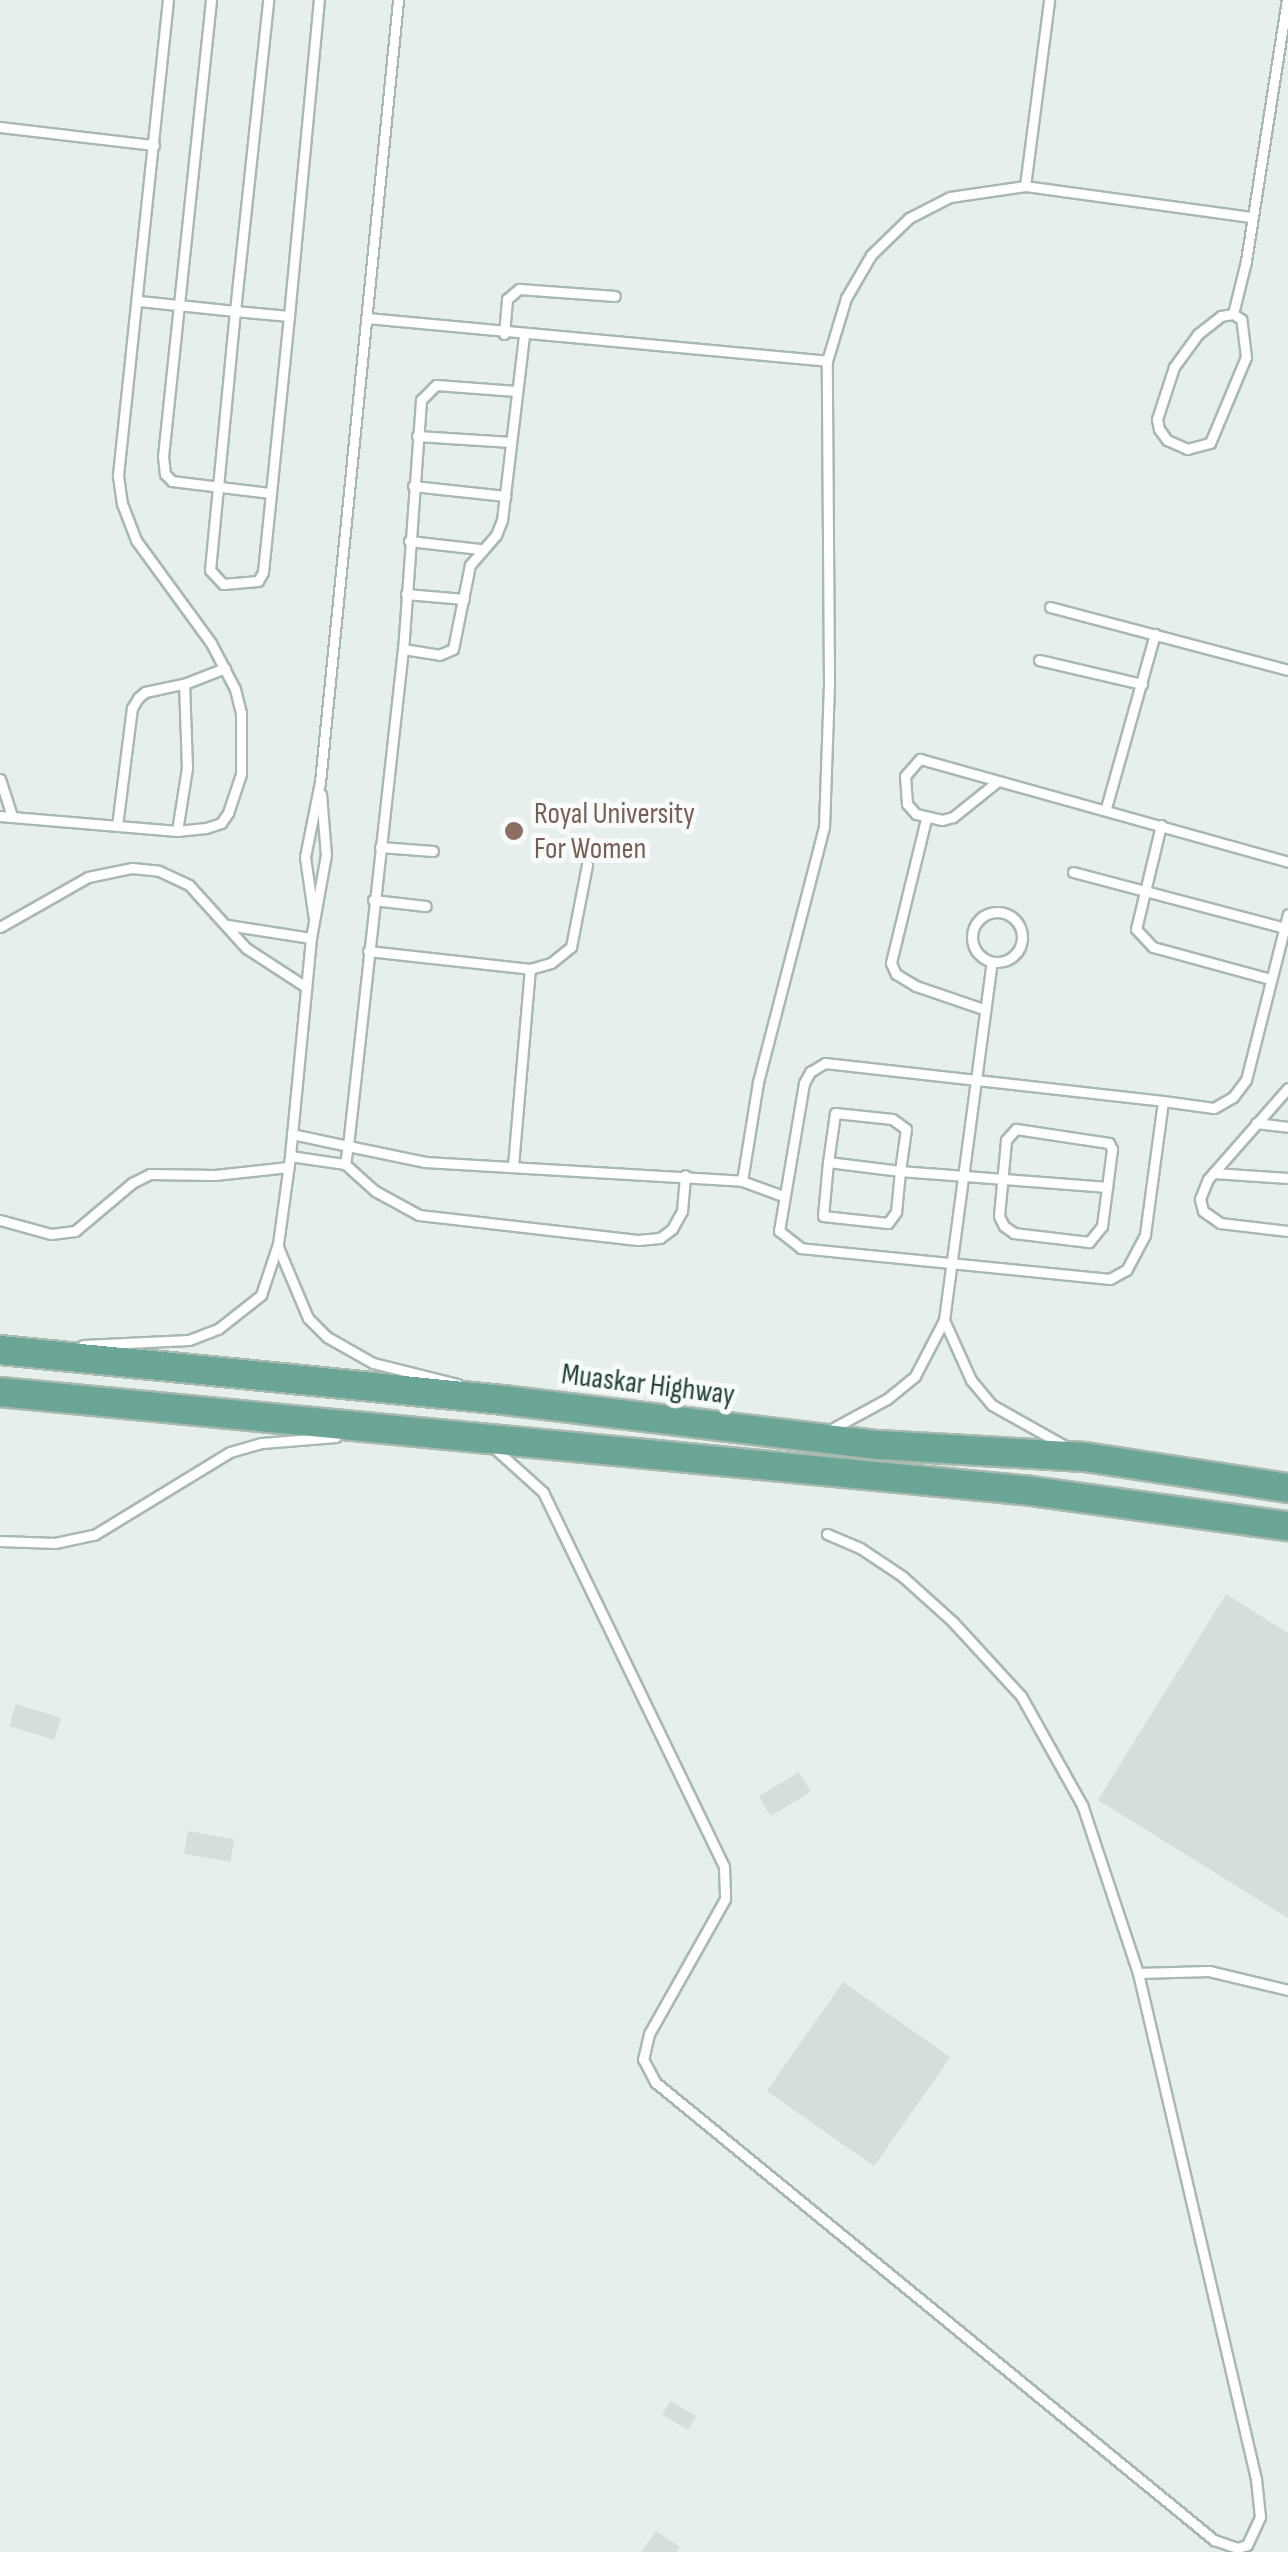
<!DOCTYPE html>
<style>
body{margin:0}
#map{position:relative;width:1288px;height:2552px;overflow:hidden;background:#e6efeb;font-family:"Sofia Sans Condensed",sans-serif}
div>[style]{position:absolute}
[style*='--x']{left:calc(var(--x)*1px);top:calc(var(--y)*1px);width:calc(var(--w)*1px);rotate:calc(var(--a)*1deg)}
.built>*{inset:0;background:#d4dfda;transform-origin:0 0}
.roads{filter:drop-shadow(2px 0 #a8b8b2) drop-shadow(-2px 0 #a8b8b2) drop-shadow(0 2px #a8b8b2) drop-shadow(0 -2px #a8b8b2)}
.lane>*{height:9px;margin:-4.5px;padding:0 4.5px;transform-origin:4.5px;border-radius:4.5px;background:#fff}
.lane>.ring{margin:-4.5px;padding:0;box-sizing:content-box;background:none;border:9px solid #fff;border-radius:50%}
.primary>*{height:28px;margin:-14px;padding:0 14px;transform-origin:14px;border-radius:14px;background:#6aa596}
.dots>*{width:28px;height:28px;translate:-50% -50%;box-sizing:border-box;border:5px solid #f7fbf9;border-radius:50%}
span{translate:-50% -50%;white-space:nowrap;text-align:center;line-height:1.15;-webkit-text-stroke:10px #f7fbf9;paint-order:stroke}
.education-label{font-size:30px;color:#785e54}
.left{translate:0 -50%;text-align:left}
.street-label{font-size:30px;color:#24423a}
</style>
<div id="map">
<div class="built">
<i style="clip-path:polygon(1226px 1594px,1288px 1633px,1288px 1918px,1098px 1800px)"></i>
<i style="left:16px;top:1704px;width:47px;height:23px;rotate:17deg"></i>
<i style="left:799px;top:1772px;width:23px;height:47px;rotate:59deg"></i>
<i style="left:188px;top:1831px;width:47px;height:23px;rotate:10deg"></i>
<i style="left:843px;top:1982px;width:131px;height:133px;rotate:35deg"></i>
<i style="left:670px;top:2401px;width:30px;height:16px;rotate:30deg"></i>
<i style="clip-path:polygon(656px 2531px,680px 2547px,677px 2552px,641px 2552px)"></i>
</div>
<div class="roads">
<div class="lane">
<i style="--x:211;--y:0;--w:459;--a:96"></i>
<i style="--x:163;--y:456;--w:18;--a:84"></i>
<i style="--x:165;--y:474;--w:10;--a:45"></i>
<i style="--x:172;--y:481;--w:99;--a:7"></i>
<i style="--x:0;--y:127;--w:155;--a:6.7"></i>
<i style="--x:1025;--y:186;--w:187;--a:-82.6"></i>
<i style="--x:139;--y:301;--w:97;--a:5.9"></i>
<i style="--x:235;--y:311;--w:54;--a:5.3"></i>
<i style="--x:289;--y:316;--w:257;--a:95.8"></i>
<i style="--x:263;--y:572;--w:10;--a:119"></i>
<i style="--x:258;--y:581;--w:35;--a:175"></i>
<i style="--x:223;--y:584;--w:19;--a:-133"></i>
<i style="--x:210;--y:570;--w:260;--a:-84.5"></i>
<i style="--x:235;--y:311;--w:313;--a:-83.9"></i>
<i style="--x:1233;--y:314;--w:12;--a:171"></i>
<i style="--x:1221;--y:316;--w:29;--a:142"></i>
<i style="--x:1198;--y:334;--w:41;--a:126"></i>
<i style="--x:1174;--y:367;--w:55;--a:108.1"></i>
<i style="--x:1157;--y:419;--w:10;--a:79"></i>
<i style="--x:1159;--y:429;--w:14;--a:54"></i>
<i style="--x:1167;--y:440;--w:22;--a:24"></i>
<i style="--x:1187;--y:449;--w:24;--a:-15"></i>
<i style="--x:1210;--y:443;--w:93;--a:-67.3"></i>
<i style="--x:1246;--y:357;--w:38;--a:-97"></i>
<i style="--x:1241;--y:319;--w:9;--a:-148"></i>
<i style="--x:1233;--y:314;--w:55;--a:-76.2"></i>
<i style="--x:1246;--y:261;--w:264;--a:-81.1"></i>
<i style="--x:289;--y:316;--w:317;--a:-84.6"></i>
<i style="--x:367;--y:318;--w:462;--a:5.3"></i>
<i style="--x:504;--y:334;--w:35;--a:-85"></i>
<i style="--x:507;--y:299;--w:16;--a:-40"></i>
<i style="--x:519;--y:289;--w:96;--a:4.2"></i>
<i style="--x:516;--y:391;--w:80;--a:-175.7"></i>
<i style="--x:436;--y:385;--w:21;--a:135"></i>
<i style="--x:421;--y:400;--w:250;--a:94.1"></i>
<i style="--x:403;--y:649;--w:36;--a:9"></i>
<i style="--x:439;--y:655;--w:15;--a:-23"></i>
<i style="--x:453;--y:649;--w:86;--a:-78.6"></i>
<i style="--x:470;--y:565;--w:40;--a:-49"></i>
<i style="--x:496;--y:535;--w:16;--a:-68"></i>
<i style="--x:502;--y:520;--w:185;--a:-83.2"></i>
<i style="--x:417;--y:436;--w:94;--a:3.7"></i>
<i style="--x:413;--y:486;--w:93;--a:6.2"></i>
<i style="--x:409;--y:541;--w:71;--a:6.4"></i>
<i style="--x:406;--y:594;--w:58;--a:4.9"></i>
<i style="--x:1050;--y:607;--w:246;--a:14.8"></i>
<i style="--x:1039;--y:660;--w:106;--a:13.1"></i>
<i style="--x:0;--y:779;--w:40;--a:72"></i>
<i style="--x:998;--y:781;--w:58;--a:141.3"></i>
<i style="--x:953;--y:817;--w:11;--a:165"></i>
<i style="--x:942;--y:820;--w:27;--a:-167"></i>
<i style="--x:916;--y:814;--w:13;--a:-132"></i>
<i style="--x:907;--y:804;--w:28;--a:-94"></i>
<i style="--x:905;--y:776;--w:23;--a:-49"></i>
<i style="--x:920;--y:759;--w:382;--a:15.6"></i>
<i style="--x:1106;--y:808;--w:181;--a:-74.3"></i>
<i style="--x:0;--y:816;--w:178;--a:4.8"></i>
<i style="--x:177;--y:831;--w:29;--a:-6"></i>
<i style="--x:206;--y:828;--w:16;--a:-18"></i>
<i style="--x:221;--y:823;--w:12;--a:-55"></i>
<i style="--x:228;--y:813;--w:41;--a:-71.6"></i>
<i style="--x:241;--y:774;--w:61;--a:-90"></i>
<i style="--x:241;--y:713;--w:25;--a:-104"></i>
<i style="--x:235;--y:689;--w:52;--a:-117.6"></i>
<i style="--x:211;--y:643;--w:127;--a:-126.1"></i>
<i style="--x:136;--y:540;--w:39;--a:-111"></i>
<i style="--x:122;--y:504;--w:29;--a:-98"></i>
<i style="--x:118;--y:475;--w:478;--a:-84"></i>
<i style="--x:926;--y:819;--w:148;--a:103.7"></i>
<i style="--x:891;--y:963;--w:12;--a:66"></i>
<i style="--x:896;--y:974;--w:23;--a:31"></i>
<i style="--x:916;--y:986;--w:71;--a:18.9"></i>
<i style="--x:1161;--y:825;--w:107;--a:103.5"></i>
<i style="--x:1136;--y:929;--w:25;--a:47"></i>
<i style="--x:1153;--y:947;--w:121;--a:15.3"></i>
<i style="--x:117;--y:826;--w:119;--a:-82.8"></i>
<i style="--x:132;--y:708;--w:12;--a:-59"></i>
<i style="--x:138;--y:698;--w:9;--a:-41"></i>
<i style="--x:145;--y:692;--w:40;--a:-12"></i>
<i style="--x:184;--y:684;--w:44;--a:-21.3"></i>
<i style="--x:177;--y:831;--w:64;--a:-81"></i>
<i style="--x:187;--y:768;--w:84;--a:-92"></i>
<i style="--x:380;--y:847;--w:53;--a:4.3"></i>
<i style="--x:1073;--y:872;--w:219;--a:14.8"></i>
<i style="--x:373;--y:900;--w:53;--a:6.5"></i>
<i class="ring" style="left:972px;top:912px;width:41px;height:41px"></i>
<i style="--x:314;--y:919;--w:63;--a:-98.3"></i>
<i style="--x:305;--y:857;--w:76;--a:-78.7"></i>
<i style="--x:320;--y:782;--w:786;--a:-84.3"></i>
<i style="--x:227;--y:925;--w:85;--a:8.8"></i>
<i style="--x:0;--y:927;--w:101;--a:-29.6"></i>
<i style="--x:88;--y:877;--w:45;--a:-11.6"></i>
<i style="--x:132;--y:868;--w:27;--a:6"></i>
<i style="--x:159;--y:871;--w:33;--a:25"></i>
<i style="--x:189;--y:885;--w:85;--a:47.9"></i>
<i style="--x:246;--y:948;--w:72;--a:33"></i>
<i style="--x:368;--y:951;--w:163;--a:6.3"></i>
<i style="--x:1288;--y:1088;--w:121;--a:131.3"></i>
<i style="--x:1208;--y:1179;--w:22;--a:112"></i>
<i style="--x:1200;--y:1199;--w:12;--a:76"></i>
<i style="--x:1203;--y:1211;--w:21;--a:35"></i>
<i style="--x:1220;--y:1223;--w:68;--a:6.7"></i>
<i style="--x:1163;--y:1101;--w:135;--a:97.7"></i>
<i style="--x:1145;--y:1235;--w:40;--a:118"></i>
<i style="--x:1126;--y:1270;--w:18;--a:151"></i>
<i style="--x:1110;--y:1279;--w:311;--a:-174.3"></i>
<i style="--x:801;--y:1248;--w:28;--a:-142"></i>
<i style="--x:779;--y:1231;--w:150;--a:-80.4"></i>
<i style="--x:804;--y:1083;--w:13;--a:-61"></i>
<i style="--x:810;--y:1072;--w:17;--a:-31"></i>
<i style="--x:825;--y:1063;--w:340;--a:6.4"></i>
<i style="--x:1163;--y:1101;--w:51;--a:7.8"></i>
<i style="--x:1214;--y:1108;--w:22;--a:-30"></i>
<i style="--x:1233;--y:1097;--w:21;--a:-53"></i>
<i style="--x:1246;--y:1080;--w:171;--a:-75.8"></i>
<i style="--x:1256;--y:1123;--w:32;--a:7"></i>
<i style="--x:1016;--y:1129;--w:94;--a:8.6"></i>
<i style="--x:1109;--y:1143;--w:7;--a:63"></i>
<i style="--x:1112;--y:1149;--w:78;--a:97.4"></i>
<i style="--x:1102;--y:1226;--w:21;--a:129"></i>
<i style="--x:1089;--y:1242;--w:76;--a:-173.2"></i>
<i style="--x:1014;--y:1233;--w:12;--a:-145"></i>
<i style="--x:1004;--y:1226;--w:11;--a:-117"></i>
<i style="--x:999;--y:1216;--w:76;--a:-84.7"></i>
<i style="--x:1006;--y:1140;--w:15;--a:-48"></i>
<i style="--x:292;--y:1134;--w:57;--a:12.1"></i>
<i style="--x:348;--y:1146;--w:500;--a:-83.69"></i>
<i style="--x:290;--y:1156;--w:56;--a:8.3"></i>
<i style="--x:345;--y:1164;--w:40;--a:42"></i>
<i style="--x:375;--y:1191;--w:50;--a:28.6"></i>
<i style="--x:419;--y:1215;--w:220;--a:6.5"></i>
<i style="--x:638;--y:1240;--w:22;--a:-5"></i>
<i style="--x:660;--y:1238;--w:15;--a:-37"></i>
<i style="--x:672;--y:1229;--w:21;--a:-61"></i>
<i style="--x:682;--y:1211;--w:36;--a:-85"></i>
<i style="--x:828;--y:1162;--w:54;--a:95.3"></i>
<i style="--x:823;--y:1216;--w:65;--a:6.1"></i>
<i style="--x:888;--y:1223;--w:14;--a:-54"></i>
<i style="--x:896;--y:1212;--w:41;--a:-84.4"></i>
<i style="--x:900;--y:1171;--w:42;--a:-81.9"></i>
<i style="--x:906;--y:1129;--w:17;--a:-144"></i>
<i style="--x:892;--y:1119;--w:57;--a:-174"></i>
<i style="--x:835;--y:1113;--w:49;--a:98.1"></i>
<i style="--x:828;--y:1162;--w:73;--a:7.1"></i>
<i style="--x:900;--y:1171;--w:208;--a:4.4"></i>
<i style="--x:345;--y:1164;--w:18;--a:-81"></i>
<i style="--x:348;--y:1146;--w:79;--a:11.7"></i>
<i style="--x:425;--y:1162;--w:318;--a:3.4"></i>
<i style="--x:513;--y:1166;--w:198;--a:-85.1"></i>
<i style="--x:530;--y:969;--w:22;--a:-16"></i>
<i style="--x:551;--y:963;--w:26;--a:-39"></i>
<i style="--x:571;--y:947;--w:84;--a:-79"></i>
<i style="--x:1213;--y:1173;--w:75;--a:3.8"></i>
<i style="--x:783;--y:1196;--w:44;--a:-159.9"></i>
<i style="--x:742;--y:1181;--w:100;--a:-80.8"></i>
<i style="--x:758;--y:1082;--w:263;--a:-75.5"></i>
<i style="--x:824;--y:827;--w:144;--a:-88"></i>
<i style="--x:829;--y:683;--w:322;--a:-90.4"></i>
<i style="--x:827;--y:361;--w:66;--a:-73.2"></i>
<i style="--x:846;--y:298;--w:50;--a:-59.8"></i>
<i style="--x:871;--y:255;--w:53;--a:-44.2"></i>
<i style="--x:909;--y:218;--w:46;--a:-27.1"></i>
<i style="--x:950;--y:197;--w:76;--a:-8.3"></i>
<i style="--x:1025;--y:186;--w:229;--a:7.8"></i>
<i style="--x:0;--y:1220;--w:53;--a:15.4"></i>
<i style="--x:51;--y:1234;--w:24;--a:-7"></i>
<i style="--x:75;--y:1231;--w:75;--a:-40.1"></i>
<i style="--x:132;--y:1183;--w:20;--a:-27"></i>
<i style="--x:150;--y:1174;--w:65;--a:0.9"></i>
<i style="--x:215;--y:1175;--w:74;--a:-6.2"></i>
<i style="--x:278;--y:1247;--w:77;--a:67.1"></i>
<i style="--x:308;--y:1318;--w:27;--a:45"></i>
<i style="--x:327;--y:1337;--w:53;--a:29.5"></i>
<i style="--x:373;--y:1363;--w:87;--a:14"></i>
<i style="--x:944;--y:1320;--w:66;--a:65.8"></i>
<i style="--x:971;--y:1380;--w:33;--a:50"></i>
<i style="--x:992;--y:1405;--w:84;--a:29.3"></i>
<i style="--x:83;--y:1345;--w:106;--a:-2.7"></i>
<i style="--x:189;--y:1340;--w:31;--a:-21"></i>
<i style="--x:218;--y:1329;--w:55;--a:-38.3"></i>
<i style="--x:261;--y:1295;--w:54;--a:-71.6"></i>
<i style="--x:278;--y:1244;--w:89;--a:-82.2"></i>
<i style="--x:290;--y:1156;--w:219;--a:-84.5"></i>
<i style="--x:311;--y:938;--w:84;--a:-79.8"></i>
<i style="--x:326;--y:855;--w:61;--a:-94.7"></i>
<i style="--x:828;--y:1431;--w:67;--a:-28.5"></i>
<i style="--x:887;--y:1399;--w:36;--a:-39"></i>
<i style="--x:915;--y:1376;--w:63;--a:-62.6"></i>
<i style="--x:944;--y:1320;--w:361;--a:-82.4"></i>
<i style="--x:493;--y:1447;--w:67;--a:42"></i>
<i style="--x:543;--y:1492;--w:416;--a:64.2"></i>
<i style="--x:724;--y:1867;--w:32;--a:88"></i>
<i style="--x:725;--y:1899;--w:155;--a:119.4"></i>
<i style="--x:649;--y:2034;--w:26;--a:103"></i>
<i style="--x:643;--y:2059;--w:26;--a:62"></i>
<i style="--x:655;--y:2082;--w:723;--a:39.33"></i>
<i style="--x:1214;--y:2540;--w:24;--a:19"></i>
<i style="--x:1237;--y:2548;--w:10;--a:-17"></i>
<i style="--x:1247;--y:2545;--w:31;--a:-65"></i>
<i style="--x:1260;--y:2517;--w:38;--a:-96"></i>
<i style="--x:1256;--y:2479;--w:520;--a:-103.13"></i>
<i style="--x:1138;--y:1973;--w:177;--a:-108.4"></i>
<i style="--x:1082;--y:1805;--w:125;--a:-119.2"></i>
<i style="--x:1021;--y:1696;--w:102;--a:-132.6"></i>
<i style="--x:952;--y:1621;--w:67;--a:-138"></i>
<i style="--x:902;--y:1576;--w:50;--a:-146.3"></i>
<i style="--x:860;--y:1548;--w:36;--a:-157"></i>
<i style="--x:0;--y:1541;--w:55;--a:2.1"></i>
<i style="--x:55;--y:1543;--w:40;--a:-12"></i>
<i style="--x:94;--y:1535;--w:159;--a:-31.4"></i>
<i style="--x:230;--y:1452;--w:33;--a:-16"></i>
<i style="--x:262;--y:1443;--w:74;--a:-4.6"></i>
<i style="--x:1138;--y:1973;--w:71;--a:-1.6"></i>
<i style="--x:1209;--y:1971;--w:81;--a:13.5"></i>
</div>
<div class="primary">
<i style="--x:0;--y:1350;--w:506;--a:5.67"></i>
<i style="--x:504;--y:1400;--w:377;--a:6.9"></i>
<i style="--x:878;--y:1445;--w:207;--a:3.3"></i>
<i style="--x:1085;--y:1457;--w:205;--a:8.7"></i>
<i style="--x:0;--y:1392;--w:1036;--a:5.48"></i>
<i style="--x:1031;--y:1491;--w:259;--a:7.8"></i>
</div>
</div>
<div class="dots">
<i style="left:514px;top:831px;background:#8d6e63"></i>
</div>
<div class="education-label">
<span class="left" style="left:534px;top:831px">Royal University<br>For Women</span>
</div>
<div class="street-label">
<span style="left:648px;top:1385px;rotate:7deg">Muaskar Highway</span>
</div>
</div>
